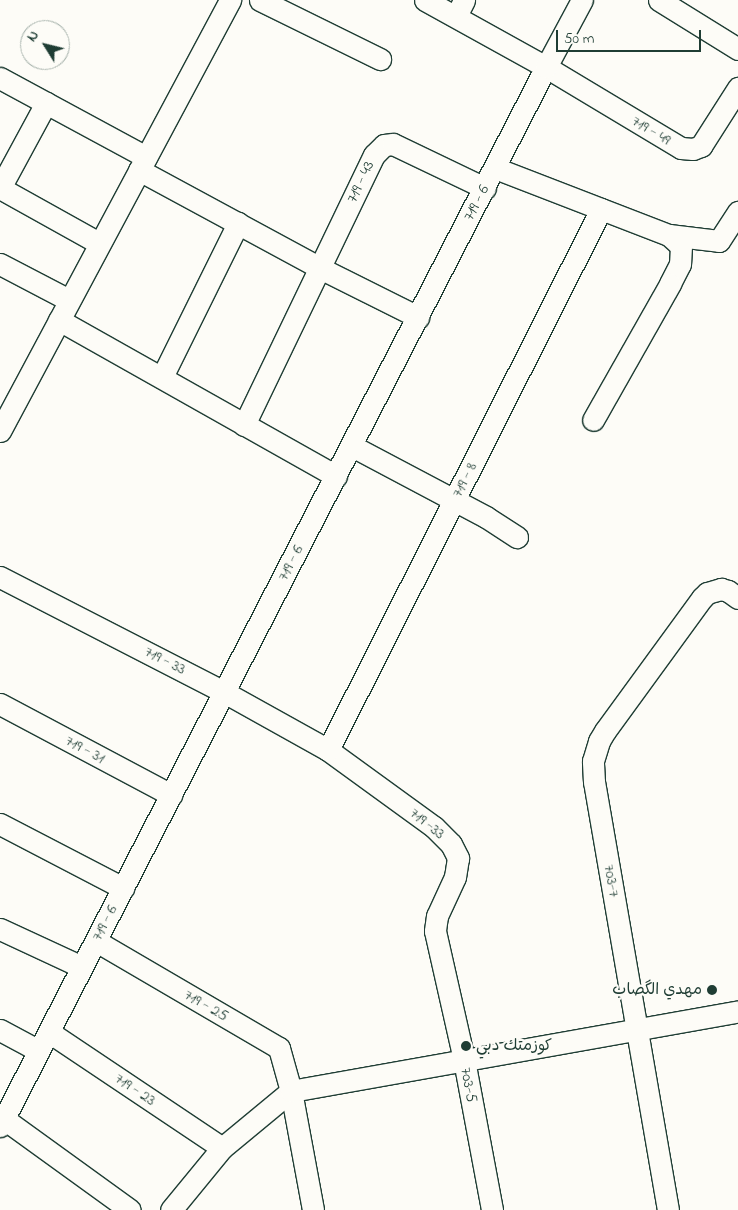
<!DOCTYPE html>
<meta charset="utf-8">
<style>
body{margin:0}
#map{position:relative;width:738px;height:1210px;overflow:hidden;background:#fdfcf7;font-family:"Indie Flower","Playpen Sans Arabic",sans-serif}
div>[style]{position:absolute}
[style*='--x']{left:calc(var(--x)*1px);top:calc(var(--y)*1px);width:calc(var(--w)*1px);rotate:calc(var(--a)*1deg)}
.roads{filter:drop-shadow(1px 0 #1f3d34) drop-shadow(-1px 0 #1f3d34) drop-shadow(0 1px #1f3d34) drop-shadow(0 -1px #1f3d34)}
.street>*{height:21px;margin:-10.5px;padding:0 10.5px;transform-origin:10.5px;border-radius:10.5px;background:#fdfcf7}
.dots>*{width:14px;height:14px;translate:-50% -50%;box-sizing:border-box;border:2px solid #fdfcf7;border-radius:50%}
span{translate:-50% -50%;white-space:nowrap;text-align:center;line-height:1.15;-webkit-text-stroke:4.5px #fdfcf7;paint-order:stroke}
.street-label{font-size:16px;color:#1f3d34}
.poi-label{font-size:16px;color:#1f3d34}
.right{translate:-100% -50%;text-align:right}
.left{translate:0 -50%;text-align:left}
.north{position:absolute;left:20px;top:20px;width:50px;height:50px;box-sizing:border-box;background:#fdfcf7;border:1px solid #a4b0a9;border-radius:50%;rotate:306deg;font-size:14px;font-weight:700;line-height:20px;text-align:center;color:#1f3d34}
.north::after{content:'';display:block;margin:auto;width:18px;height:22px;background:#1f3d34;clip-path:polygon(50% 0,100% 100%,50% 72%,0 100%)}
.scale{position:absolute;left:556px;top:30px;width:145px;height:22px;box-sizing:border-box;border:2px solid #1f3d34;border-top:0;padding-left:6px;font-size:15px;line-height:18px;white-space:nowrap;color:#1f3d34;-webkit-text-stroke:4px #fdfcf7;paint-order:stroke}
</style>
<div id="map">
<div class="roads">
<div class="street">
<i style="--x:260;--y:0;--w:134;--a:26.2"></i>
<i style="--x:425;--y:0;--w:138;--a:29"></i>
<i style="--x:546;--y:67;--w:157;--a:31"></i>
<i style="--x:681;--y:148;--w:12;--a:5"></i>
<i style="--x:693;--y:149;--w:9;--a:-21"></i>
<i style="--x:701;--y:146;--w:69;--a:-57.5"></i>
<i style="--x:659;--y:0;--w:93;--a:31.8"></i>
<i style="--x:456;--y:16;--w:18;--a:-63"></i>
<i style="--x:0;--y:78;--w:166;--a:28.4"></i>
<i style="--x:495;--y:168;--w:186;--a:21.1"></i>
<i style="--x:669;--y:235;--w:16;--a:43"></i>
<i style="--x:681;--y:246;--w:18;--a:93"></i>
<i style="--x:680;--y:264;--w:22;--a:117"></i>
<i style="--x:670;--y:284;--w:156;--a:119.5"></i>
<i style="--x:139;--y:170;--w:206;--a:28.4"></i>
<i style="--x:320;--y:268;--w:110;--a:26.6"></i>
<i style="--x:0;--y:188;--w:113;--a:29.1"></i>
<i style="--x:0;--y:188;--w:97;--a:-61.6"></i>
<i style="--x:669;--y:235;--w:50;--a:6.8"></i>
<i style="--x:719;--y:241;--w:35;--a:-57"></i>
<i style="--x:0;--y:264;--w:78;--a:27.6"></i>
<i style="--x:59;--y:320;--w:318;--a:29.4"></i>
<i style="--x:162;--y:377;--w:172;--a:-63.7"></i>
<i style="--x:244;--y:425;--w:300;--a:-64.3"></i>
<i style="--x:374;--y:155;--w:14;--a:-45"></i>
<i style="--x:384;--y:145;--w:9;--a:-6"></i>
<i style="--x:393;--y:144;--w:102;--a:25.6"></i>
<i style="--x:0;--y:431;--w:489;--a:-61.9"></i>
<i style="--x:352;--y:446;--w:152;--a:27.9"></i>
<i style="--x:486;--y:517;--w:37;--a:33"></i>
<i style="--x:0;--y:577;--w:252;--a:27.2"></i>
<i style="--x:224;--y:692;--w:119;--a:29.1"></i>
<i style="--x:328;--y:750;--w:131;--a:36"></i>
<i style="--x:434;--y:827;--w:24;--a:45"></i>
<i style="--x:451;--y:844;--w:16;--a:63"></i>
<i style="--x:458;--y:858;--w:19;--a:99"></i>
<i style="--x:455;--y:877;--w:43;--a:114.8"></i>
<i style="--x:437;--y:916;--w:15;--a:98"></i>
<i style="--x:435;--y:931;--w:132;--a:77.3"></i>
<i style="--x:464;--y:1060;--w:153;--a:79.4"></i>
<i style="--x:0;--y:704;--w:194;--a:28"></i>
<i style="--x:328;--y:750;--w:606;--a:-63.22"></i>
<i style="--x:0;--y:824;--w:139;--a:27.5"></i>
<i style="--x:0;--y:929;--w:90;--a:24.9"></i>
<i style="--x:96;--y:941;--w:212;--a:30.3"></i>
<i style="--x:279;--y:1048;--w:45;--a:74.4"></i>
<i style="--x:291;--y:1091;--w:121;--a:79.5"></i>
<i style="--x:0;--y:1030;--w:44;--a:28.3"></i>
<i style="--x:49;--y:1032;--w:208;--a:33.8"></i>
<i style="--x:0;--y:1116;--w:160;--a:35.9"></i>
<i style="--x:0;--y:1126;--w:1191;--a:-62.73"></i>
<i style="--x:546;--y:67;--w:76;--a:-61.8"></i>
<i style="--x:171;--y:1210;--w:80;--a:-50.6"></i>
<i style="--x:222;--y:1148;--w:89;--a:-39.6"></i>
<i style="--x:291;--y:1091;--w:454;--a:-10.1"></i>
<i style="--x:668;--y:1210;--w:434;--a:-99.8"></i>
<i style="--x:594;--y:782;--w:21;--a:-93"></i>
<i style="--x:593;--y:761;--w:21;--a:-73"></i>
<i style="--x:599;--y:741;--w:12;--a:-59"></i>
<i style="--x:605;--y:731;--w:165;--a:-53.9"></i>
<i style="--x:702;--y:598;--w:7;--a:-45"></i>
<i style="--x:707;--y:593;--w:15;--a:-16"></i>
<i style="--x:721;--y:589;--w:7;--a:16"></i>
<i style="--x:728;--y:591;--w:12;--a:35"></i>
</div>
</div>
<div class="dots">
<i style="left:712px;top:990px;background:#1f3d34"></i>
<i style="left:466px;top:1046px;background:#1f3d34"></i>
</div>
<div class="street-label">
<span style="left:651px;top:131px;rotate:31deg">719 - 49</span>
<span style="left:361px;top:182px;rotate:-65deg">719 - 43</span>
<span style="left:477px;top:203px;rotate:-63deg">719 - 6</span>
<span style="left:465px;top:480px;rotate:-63deg">719 - 8</span>
<span style="left:291px;top:563px;rotate:-63deg">719 - 6</span>
<span style="left:165px;top:661px;rotate:27deg">719 - 33</span>
<span style="left:85px;top:750px;rotate:28deg">719 - 31</span>
<span style="left:427px;top:824px;rotate:39deg">719 -33</span>
<span style="left:611px;top:881px;rotate:80deg">703-7</span>
<span style="left:105px;top:923px;rotate:-63deg">719 - 6</span>
<span style="left:206px;top:1006px;rotate:30deg">719 - 25</span>
<span style="left:468px;top:1085px;rotate:79deg">703-5</span>
<span style="left:135px;top:1090px;rotate:34deg">719 - 23</span>
</div>
<div class="poi-label">
<span class="right" style="left:702px;top:990px">مهدي الگصاب</span>
<span class="left" style="left:476px;top:1046px">كوزمتك دبي</span>
</div>
<div class="north">N</div>
<div class="scale">50 m</div>
</div>
